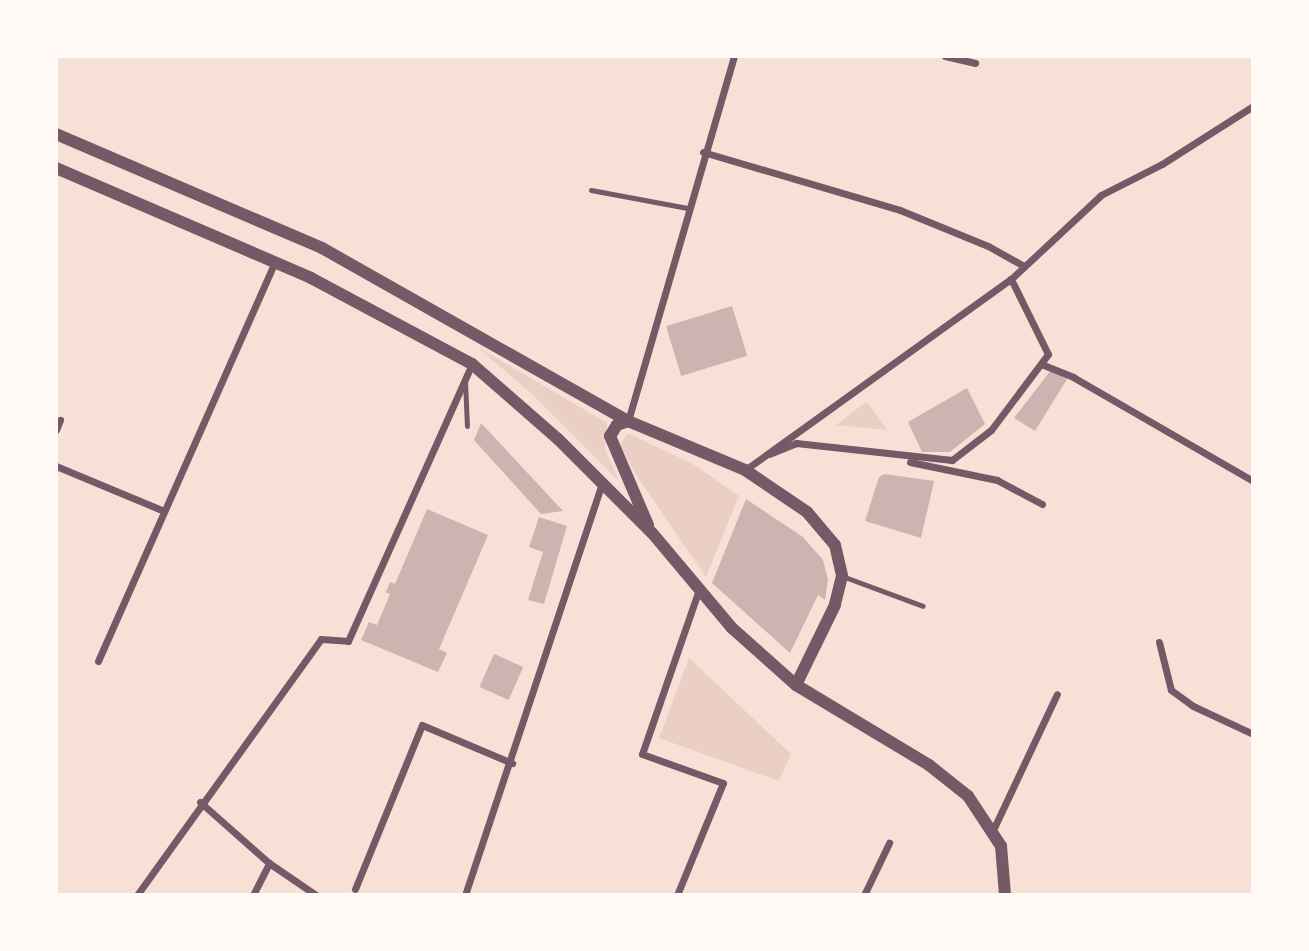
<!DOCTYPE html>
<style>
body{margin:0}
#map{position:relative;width:1309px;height:951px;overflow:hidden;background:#f7e1d7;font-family:"PT Sans Narrow",sans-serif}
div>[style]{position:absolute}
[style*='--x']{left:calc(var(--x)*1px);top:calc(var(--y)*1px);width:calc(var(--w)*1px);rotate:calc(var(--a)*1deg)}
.green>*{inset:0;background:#ebcfc5}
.building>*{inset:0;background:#ccb4b1;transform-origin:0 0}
.service>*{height:5px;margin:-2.5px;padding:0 2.5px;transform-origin:2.5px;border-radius:2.5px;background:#755966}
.minor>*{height:7px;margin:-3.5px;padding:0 3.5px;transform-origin:3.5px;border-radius:3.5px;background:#755966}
.tertiary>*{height:12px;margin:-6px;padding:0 6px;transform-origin:6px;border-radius:6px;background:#755966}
span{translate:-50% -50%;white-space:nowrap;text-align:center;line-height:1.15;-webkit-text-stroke:6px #fffaf5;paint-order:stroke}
.frame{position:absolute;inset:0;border:58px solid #fffaf5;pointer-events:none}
</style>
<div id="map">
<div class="green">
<i style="clip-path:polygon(476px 346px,607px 423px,605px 449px,619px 481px,534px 396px)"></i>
<i style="clip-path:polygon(867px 402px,887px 430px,836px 425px,866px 402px)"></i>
<i style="clip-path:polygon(627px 433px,693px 464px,739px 496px,706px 577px,636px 475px,620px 445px)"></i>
<i style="clip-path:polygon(689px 658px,791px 754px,779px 781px,659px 738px)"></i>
</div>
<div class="building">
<i style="left:732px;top:306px;width:52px;height:69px;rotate:73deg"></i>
<i style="clip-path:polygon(1051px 370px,1067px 379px,1035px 431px,1014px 418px)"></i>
<i style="clip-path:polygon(967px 388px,985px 424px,950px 452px,922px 452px,908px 422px)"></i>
<i style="clip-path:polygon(481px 423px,563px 511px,541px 514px,474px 440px)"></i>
<i style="clip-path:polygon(884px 474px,934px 481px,921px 538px,865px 521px,879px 477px)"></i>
<i style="clip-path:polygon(746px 499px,803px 537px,823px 560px,828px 580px,825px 600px,818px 595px,790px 653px,712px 583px)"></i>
<i style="clip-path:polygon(427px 509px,488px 535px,439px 649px,447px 653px,438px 672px,361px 640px,369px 622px,377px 625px,390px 594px,386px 592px,390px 582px,395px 584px)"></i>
<i style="clip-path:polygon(539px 517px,567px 526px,544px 604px,528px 600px,543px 552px,529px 547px)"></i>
<i style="left:494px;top:654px;width:32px;height:36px;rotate:24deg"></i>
</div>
<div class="service">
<i style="--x:591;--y:190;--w:98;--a:10.6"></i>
<i style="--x:465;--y:381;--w:45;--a:87.5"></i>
<i style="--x:842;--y:576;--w:86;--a:20.3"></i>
</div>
<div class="minor">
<i style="--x:945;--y:56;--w:31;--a:13"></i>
<i style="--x:703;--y:152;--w:205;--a:16.4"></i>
<i style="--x:900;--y:210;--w:95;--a:22.2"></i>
<i style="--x:988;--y:246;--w:41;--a:29.1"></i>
<i style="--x:1041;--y:364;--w:35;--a:22"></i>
<i style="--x:1073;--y:377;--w:208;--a:30"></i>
<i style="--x:628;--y:421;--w:380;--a:-73.8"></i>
<i style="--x:56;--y:430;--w:11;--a:-68"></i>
<i style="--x:769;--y:454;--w:29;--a:-22"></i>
<i style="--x:796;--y:443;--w:157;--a:6.2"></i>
<i style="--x:952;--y:460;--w:49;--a:-37.6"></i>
<i style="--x:991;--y:430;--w:95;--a:-53.1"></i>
<i style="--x:1048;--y:354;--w:84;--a:-116.3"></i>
<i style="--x:910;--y:462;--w:89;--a:11.7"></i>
<i style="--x:997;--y:480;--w:51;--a:28.1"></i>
<i style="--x:56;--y:466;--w:117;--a:22.6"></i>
<i style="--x:745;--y:470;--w:327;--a:-35.7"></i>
<i style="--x:1011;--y:279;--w:123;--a:-43"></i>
<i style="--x:1101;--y:195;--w:68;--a:-26.9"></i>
<i style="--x:1162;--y:164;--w:108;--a:-32.5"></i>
<i style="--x:1159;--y:642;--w:49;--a:76"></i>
<i style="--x:1171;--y:690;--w:27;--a:36"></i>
<i style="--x:1193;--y:706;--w:66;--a:25"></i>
<i style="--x:98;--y:661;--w:436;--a:-66.1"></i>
<i style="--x:200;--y:802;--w:92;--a:41.5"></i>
<i style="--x:269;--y:863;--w:57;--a:34.2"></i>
<i style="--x:993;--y:830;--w:150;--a:-64.8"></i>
<i style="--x:355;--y:889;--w:177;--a:-67.8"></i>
<i style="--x:422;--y:725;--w:98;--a:22.9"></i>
<i style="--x:137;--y:895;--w:315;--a:-54.3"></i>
<i style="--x:321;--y:639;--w:27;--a:4"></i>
<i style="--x:348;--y:641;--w:303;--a:-65.9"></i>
<i style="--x:253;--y:895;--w:36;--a:-63"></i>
<i style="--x:465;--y:895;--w:434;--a:-71.6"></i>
<i style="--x:677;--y:895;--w:121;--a:-67.7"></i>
<i style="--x:723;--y:783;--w:86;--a:-160.3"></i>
<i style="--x:642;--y:754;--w:171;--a:-70.9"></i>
<i style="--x:864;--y:895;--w:58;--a:-64.3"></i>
</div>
<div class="tertiary">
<i style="--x:56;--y:134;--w:289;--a:23.2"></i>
<i style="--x:322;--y:248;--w:352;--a:29.5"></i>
<i style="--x:628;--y:421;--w:127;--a:22.7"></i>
<i style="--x:745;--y:470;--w:75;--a:34.1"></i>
<i style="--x:807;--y:512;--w:43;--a:49.7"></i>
<i style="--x:835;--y:545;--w:32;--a:77"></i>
<i style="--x:842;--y:576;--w:30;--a:104"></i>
<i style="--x:835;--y:605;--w:89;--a:116"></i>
<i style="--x:56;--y:168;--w:278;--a:23.3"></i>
<i style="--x:311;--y:278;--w:183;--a:28.1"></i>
<i style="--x:472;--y:364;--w:114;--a:41.1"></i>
<i style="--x:558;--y:439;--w:134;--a:45"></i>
<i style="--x:653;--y:534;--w:123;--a:50"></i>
<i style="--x:732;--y:628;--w:86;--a:41.7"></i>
<i style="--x:796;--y:685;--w:155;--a:31"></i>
<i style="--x:929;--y:765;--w:50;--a:38.5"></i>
<i style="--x:968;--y:796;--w:60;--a:56.6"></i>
<i style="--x:1001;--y:846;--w:49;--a:85.3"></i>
<i style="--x:628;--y:421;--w:12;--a:160"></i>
<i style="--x:617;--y:425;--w:13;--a:122"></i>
<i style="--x:610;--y:436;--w:97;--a:66.9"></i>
</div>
<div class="frame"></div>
</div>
